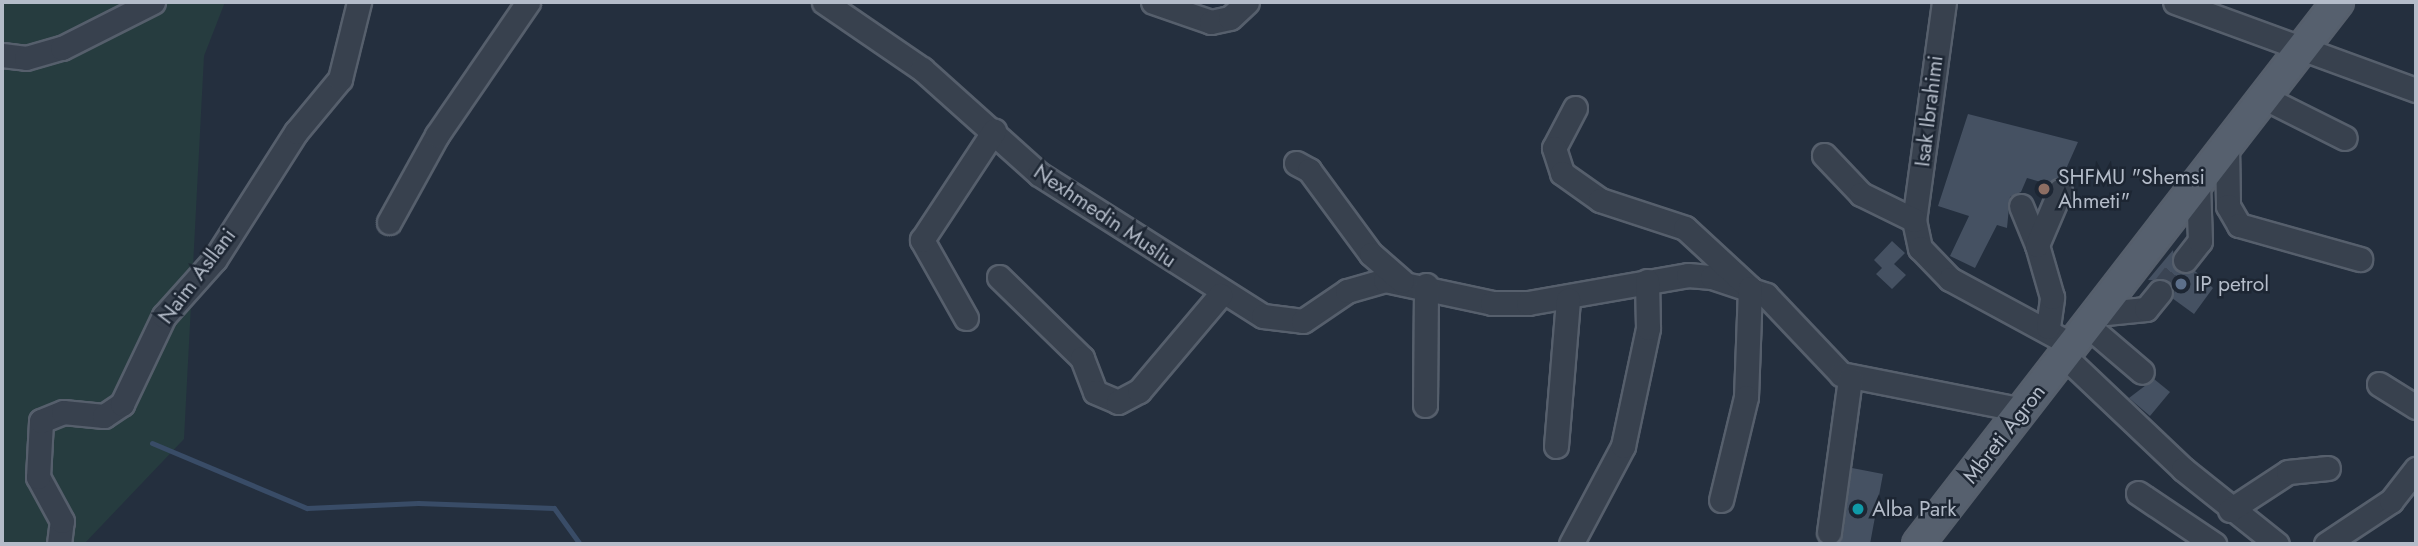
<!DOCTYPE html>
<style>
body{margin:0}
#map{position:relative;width:2418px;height:546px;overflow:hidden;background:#242f3e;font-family:Jost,sans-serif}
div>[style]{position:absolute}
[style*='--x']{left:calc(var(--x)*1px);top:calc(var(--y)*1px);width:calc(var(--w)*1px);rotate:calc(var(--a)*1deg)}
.green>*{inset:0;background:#263c3f}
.stream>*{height:5px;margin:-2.5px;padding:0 2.5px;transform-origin:2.5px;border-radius:2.5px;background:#394c67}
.building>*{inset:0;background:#455162}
.minor-tunnel>*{height:23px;margin-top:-11.5px;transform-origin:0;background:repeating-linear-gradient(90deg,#3a4453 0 23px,transparent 0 34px)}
.roads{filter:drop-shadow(2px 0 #565f6c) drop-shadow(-2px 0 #565f6c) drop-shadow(0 2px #565f6c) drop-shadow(0 -2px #565f6c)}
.minor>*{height:23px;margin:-11.5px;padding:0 11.5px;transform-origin:11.5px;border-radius:11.5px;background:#38414e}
.major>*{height:30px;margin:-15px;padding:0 15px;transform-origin:15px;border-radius:15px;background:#56606e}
.dots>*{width:19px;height:19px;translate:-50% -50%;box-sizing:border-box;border:4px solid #1d2633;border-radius:50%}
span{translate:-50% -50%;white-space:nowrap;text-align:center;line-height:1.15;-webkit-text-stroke:5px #1d2633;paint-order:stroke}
.street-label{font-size:21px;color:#b4bcc9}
.poi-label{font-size:21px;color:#b4bcc9}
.left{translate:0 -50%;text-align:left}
.frame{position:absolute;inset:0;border:4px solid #b4bcc9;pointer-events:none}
</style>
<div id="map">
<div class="green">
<i style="clip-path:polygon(2px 2px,225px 2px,204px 56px,184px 439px,84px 544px,2px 544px)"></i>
</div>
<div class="stream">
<i style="--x:152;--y:443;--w:168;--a:22.8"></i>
<i style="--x:307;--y:508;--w:111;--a:-2.6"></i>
<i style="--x:418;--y:503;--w:136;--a:2.1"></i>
<i style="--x:554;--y:508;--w:44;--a:54.2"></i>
</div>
<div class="building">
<i style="clip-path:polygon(1968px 114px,2078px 142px,2062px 178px,2048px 184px,2027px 178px,2021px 192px,2010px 197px,2007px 228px,1997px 225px,1975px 268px,1950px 256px,1969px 216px,1938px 206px)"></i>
<i style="clip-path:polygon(1892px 241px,1905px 253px,1894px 264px,1906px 275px,1892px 289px,1876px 274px,1882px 268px,1874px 260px)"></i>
<i style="clip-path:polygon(2173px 250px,2176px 270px,2194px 270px,2213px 288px,2194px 314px,2172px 298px,2168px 281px,2148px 280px)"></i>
<i style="clip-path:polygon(2154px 379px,2170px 392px,2150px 416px,2129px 398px)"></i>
<i style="clip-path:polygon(1852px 468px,1883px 474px,1870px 544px,1835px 544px,1843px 534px)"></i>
</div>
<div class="minor-tunnel">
<i style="--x:2160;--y:292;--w:41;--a:-52"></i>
</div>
<div class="roads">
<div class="minor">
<i style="--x:824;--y:2;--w:119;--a:34.4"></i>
<i style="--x:922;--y:69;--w:157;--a:41.9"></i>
<i style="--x:1039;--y:174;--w:265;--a:32.4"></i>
<i style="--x:1263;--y:316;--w:40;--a:7.1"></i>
<i style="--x:1303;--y:321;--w:53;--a:-34.3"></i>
<i style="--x:1347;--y:291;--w:40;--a:-16"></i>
<i style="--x:1385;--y:280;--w:109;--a:12.1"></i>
<i style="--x:1492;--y:303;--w:36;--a:0"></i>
<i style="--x:1528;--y:303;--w:162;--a:-9.9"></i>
<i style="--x:1688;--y:275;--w:24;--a:5"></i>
<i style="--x:1712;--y:277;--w:57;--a:18.4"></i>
<i style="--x:1766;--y:295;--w:109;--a:46.5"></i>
<i style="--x:1841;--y:374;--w:186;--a:11.2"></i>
<i style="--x:1153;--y:2;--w:61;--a:19"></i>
<i style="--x:1211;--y:22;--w:19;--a:-12"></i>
<i style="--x:1230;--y:18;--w:23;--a:-43"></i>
<i style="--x:1944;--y:2;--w:220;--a:97.8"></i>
<i style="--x:1914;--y:220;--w:29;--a:78"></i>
<i style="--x:1920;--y:248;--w:43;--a:45.9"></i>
<i style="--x:1950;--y:279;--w:139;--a:28.4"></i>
<i style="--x:2175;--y:2;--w:257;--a:20.1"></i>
<i style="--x:2;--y:55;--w:24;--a:7"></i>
<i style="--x:26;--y:58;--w:37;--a:-16"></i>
<i style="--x:62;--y:48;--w:102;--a:-26.8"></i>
<i style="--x:2265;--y:98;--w:89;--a:26.6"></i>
<i style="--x:1575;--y:108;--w:45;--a:117.7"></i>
<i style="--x:1554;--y:148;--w:26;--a:72"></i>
<i style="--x:1562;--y:173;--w:47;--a:35.4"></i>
<i style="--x:1600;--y:200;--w:89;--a:18.2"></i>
<i style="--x:1685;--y:228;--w:88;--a:42.7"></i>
<i style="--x:1750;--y:288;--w:109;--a:92.1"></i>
<i style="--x:1746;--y:397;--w:106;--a:103.6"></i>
<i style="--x:2227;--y:146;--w:60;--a:89"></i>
<i style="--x:2228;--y:206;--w:22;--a:60"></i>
<i style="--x:2239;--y:225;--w:126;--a:15.7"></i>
<i style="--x:1824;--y:155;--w:54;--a:46.5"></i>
<i style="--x:1861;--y:194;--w:59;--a:26.1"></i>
<i style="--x:1296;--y:163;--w:15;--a:28"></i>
<i style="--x:1309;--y:170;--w:104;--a:53.6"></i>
<i style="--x:1371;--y:254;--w:41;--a:41.1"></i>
<i style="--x:2021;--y:206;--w:42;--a:67.7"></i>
<i style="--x:389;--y:222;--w:99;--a:-61.1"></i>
<i style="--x:437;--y:135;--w:161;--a:-55.6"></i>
<i style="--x:2185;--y:260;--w:24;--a:-52"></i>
<i style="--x:2200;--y:241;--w:57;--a:-92"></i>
<i style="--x:999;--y:277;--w:116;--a:44.3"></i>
<i style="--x:1082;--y:358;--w:36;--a:69"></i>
<i style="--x:1095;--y:392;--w:25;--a:23"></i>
<i style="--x:1118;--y:402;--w:24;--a:-28"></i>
<i style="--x:1139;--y:391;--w:126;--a:-49.8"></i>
<i style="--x:2096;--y:314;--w:50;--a:-5.7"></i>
<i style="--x:2146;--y:309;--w:22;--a:-51"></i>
<i style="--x:966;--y:318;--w:90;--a:-119.4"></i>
<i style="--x:922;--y:240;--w:131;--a:-56.6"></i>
<i style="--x:2087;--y:325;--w:72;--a:40.5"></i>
<i style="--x:2048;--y:327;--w:30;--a:-82"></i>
<i style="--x:2052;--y:297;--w:54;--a:-106.1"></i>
<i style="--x:2037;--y:245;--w:59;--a:-66.9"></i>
<i style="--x:2063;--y:355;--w:166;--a:43.5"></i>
<i style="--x:2183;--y:469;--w:120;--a:38.6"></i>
<i style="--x:2379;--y:384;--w:44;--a:31.9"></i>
<i style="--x:1425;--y:405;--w:120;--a:-89.5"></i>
<i style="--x:1556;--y:446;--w:147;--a:-85.3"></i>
<i style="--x:2138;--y:493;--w:92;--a:33.9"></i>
<i style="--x:2230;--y:510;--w:69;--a:-33.2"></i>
<i style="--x:2288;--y:472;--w:40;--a:-5.7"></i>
<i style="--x:1829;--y:532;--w:155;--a:-82.2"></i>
<i style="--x:59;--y:544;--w:23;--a:-83"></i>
<i style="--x:62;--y:521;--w:50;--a:-118.6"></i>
<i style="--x:38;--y:477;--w:56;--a:-86.9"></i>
<i style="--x:41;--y:421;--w:24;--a:-22"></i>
<i style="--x:63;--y:412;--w:41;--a:5.6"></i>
<i style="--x:104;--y:416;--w:22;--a:-34"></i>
<i style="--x:122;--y:404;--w:98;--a:-64.5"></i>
<i style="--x:164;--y:316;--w:76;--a:-48.2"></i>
<i style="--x:215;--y:259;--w:151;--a:-57.5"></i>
<i style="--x:296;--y:132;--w:69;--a:-50.3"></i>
<i style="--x:340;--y:79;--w:79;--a:-76.1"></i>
<i style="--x:1571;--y:544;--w:111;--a:-62"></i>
<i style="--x:1623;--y:446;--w:121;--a:-78"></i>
<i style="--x:1648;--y:328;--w:47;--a:-91.2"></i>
<i style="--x:2326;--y:544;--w:78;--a:-33.5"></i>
<i style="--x:2391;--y:501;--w:41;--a:-52"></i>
</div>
<div class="major">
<i style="--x:1918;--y:544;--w:686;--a:-52.23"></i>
</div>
</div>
<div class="dots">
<i style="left:2044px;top:189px;background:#8d6e63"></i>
<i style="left:2181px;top:284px;background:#5c6f8a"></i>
<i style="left:1858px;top:509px;background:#0f9aa8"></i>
</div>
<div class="street-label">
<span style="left:1929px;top:111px;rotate:-83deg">Isak Ibrahimi</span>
<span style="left:1105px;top:216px;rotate:34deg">Nexhmedin Musliu</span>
<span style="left:197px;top:276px;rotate:-53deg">Naim Asllani</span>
<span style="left:2004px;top:434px;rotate:-52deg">Mbreti Agron</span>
</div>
<div class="poi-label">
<span class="left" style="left:2058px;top:189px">SHFMU "Shemsi<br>Ahmeti"</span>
<span class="left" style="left:2195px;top:284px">IP petrol</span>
<span class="left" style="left:1872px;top:509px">Alba Park</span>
</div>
<div class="frame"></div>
</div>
